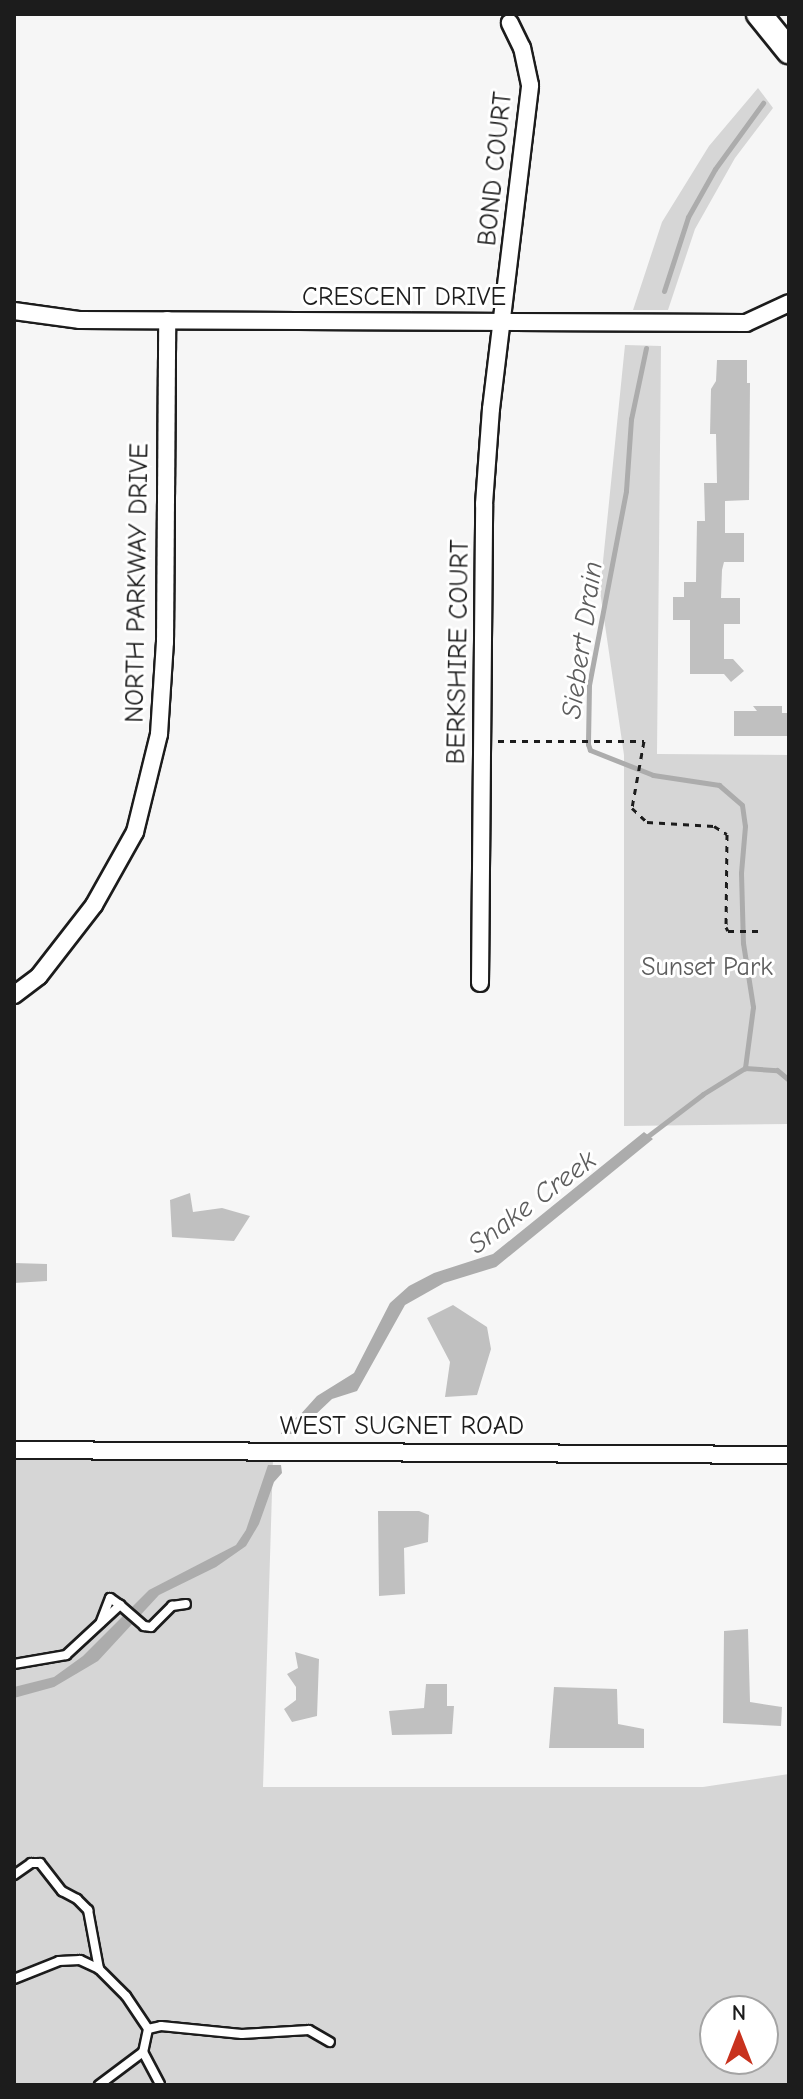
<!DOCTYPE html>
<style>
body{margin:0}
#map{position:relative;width:803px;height:2099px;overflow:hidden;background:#f6f6f6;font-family:"Comic Neue",sans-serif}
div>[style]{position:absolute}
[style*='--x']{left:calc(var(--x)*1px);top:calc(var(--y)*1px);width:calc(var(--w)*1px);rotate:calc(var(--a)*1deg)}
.green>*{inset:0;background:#d6d6d6}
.water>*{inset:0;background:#acacac}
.stream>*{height:5px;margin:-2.5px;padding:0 2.5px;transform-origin:2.5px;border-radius:2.5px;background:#acacac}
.building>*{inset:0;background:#c0c0c0}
.path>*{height:3px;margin-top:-1.5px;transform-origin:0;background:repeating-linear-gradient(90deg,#1c1c1c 0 6px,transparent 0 12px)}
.roads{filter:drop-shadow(2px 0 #1c1c1c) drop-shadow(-2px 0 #1c1c1c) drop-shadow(0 2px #1c1c1c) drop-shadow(0 -2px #1c1c1c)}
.lane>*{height:8px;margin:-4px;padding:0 4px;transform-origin:4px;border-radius:4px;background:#fff}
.street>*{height:16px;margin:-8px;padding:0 8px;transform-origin:8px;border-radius:8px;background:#fff}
.secondary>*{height:24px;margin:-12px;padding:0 12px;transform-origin:12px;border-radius:12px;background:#fff}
span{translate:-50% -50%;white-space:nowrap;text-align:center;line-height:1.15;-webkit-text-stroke:6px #fff;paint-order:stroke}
.street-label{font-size:26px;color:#1c1c1c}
.park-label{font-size:26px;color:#5d5d5d}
.water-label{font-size:28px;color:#5d5d5d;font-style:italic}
.frame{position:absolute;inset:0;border:16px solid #1c1c1c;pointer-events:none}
.north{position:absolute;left:699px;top:1995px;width:80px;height:80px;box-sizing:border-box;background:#fff;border:2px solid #a4a4a4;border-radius:50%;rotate:0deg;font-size:22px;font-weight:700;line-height:32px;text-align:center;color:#1c1c1c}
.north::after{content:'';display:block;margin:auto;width:28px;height:36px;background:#c8321e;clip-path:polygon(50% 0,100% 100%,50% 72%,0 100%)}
</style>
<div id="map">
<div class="green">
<i style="clip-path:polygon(758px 88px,773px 108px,735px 158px,695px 229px,668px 310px,633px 310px,662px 222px,709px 146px)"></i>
<i style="clip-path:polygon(625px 345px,661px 346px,657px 754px,789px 755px,789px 1124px,624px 1126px,624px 755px,600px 591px)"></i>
<i style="clip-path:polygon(evenodd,14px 1459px,273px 1459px,263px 1787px,703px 1787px,789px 1774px,789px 2085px,14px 2085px,14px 1459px,715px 2011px,763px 2011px,763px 2059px,715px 2059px,715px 2011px)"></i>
</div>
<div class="water">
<i style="clip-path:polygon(644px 1132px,653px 1139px,496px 1267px,444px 1283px,405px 1305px,357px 1391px,332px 1399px,295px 1434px,281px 1434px,285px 1424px,299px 1416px,317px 1396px,354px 1373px,390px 1303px,409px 1286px,434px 1273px,493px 1254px)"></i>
<i style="clip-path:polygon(268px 1465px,281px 1465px,282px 1473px,274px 1482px,259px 1524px,246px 1546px,216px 1567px,159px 1595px,98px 1661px,54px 1687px,14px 1698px,14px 1687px,54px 1677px,83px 1656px,149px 1590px,236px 1545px,246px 1530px)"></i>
</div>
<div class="stream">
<i style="--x:664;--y:291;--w:78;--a:-72"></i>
<i style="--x:688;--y:217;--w:55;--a:-60.6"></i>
<i style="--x:715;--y:169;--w:82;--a:-54"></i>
<i style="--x:646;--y:348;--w:73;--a:101.9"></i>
<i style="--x:631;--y:419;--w:72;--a:94"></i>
<i style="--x:626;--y:491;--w:197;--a:100.8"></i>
<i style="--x:589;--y:685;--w:59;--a:91"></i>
<i style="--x:588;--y:744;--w:6;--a:72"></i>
<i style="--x:590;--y:750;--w:68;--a:21.6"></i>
<i style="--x:653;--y:775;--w:67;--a:8.6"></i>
<i style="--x:719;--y:785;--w:30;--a:41"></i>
<i style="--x:742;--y:805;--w:21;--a:82"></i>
<i style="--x:745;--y:826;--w:47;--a:94.9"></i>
<i style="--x:741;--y:873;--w:70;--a:88.4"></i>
<i style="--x:743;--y:943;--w:65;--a:81.1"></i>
<i style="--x:753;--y:1007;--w:62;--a:97.5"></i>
<i style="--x:644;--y:1139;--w:74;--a:-37.3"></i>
<i style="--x:703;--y:1094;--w:49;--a:-31.8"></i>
<i style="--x:745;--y:1068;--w:32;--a:4"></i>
<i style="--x:777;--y:1070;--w:16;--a:40"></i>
</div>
<div class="building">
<i style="clip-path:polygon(717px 360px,747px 360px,747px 383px,750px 383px,749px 500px,725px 501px,725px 533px,744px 533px,744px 562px,724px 562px,722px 570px,721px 598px,740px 598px,740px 624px,724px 624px,724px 659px,733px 659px,744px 671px,731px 682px,724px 674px,690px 674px,690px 620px,673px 620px,673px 597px,684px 597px,684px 582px,696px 582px,697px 521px,705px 521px,704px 483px,717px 483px,716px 434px,710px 434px,711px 389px,716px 381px)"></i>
<i style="clip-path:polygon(753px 706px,782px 706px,782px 713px,789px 713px,789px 736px,734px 736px,734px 711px,757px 711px)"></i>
<i style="clip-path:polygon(190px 1193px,193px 1212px,222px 1208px,250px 1216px,234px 1241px,172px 1237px,170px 1200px)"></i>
<i style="clip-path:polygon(14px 1263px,47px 1264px,47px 1281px,14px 1283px)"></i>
<i style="clip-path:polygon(453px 1305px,487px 1327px,491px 1349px,477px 1395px,445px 1397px,450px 1362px,427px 1318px)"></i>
<i style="clip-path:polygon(378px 1511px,419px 1511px,429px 1515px,428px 1542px,404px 1548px,405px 1594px,379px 1596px)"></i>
<i style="clip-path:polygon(748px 1629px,750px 1702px,782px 1707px,781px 1726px,723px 1723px,724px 1631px)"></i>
<i style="clip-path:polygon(295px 1652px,319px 1659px,317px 1716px,292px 1722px,284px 1709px,296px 1700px,296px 1687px,287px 1674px,298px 1668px)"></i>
<i style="clip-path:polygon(426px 1684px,447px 1684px,447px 1706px,454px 1706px,452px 1734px,392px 1735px,389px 1711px,424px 1708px)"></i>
<i style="clip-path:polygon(554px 1687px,617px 1689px,618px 1724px,644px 1729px,644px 1748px,549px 1748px)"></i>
</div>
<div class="path">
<i style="--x:498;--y:741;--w:146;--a:0"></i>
<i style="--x:644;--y:741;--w:68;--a:100.2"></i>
<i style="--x:632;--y:808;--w:21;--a:43"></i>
<i style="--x:647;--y:822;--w:67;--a:3.4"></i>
<i style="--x:714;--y:826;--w:15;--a:32"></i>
<i style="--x:727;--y:834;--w:93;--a:90.6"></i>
<i style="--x:726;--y:927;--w:4;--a:63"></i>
<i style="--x:728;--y:931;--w:30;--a:0"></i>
</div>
<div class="roads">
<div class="lane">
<i style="--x:120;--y:1605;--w:32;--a:41"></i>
<i style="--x:144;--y:1626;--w:7;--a:8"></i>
<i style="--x:151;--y:1627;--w:30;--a:-45"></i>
<i style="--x:172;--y:1606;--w:14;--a:-8"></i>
<i style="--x:14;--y:1664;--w:53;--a:-9.8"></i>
<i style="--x:66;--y:1655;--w:74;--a:-42.8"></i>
<i style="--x:120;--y:1605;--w:12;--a:-145"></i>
<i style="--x:110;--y:1598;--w:26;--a:111"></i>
<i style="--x:14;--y:1875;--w:21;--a:-35"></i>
<i style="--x:31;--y:1863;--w:9;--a:0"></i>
<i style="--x:40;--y:1863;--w:36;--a:52"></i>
<i style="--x:62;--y:1891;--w:17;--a:28"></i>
<i style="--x:77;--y:1899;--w:16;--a:45"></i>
<i style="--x:88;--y:1910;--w:60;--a:79.4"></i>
<i style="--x:14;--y:1979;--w:48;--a:-21.8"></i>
<i style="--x:59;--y:1961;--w:21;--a:-3"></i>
<i style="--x:80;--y:1960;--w:21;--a:25"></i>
<i style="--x:99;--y:1969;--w:38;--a:45"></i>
<i style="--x:126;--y:1996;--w:40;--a:56"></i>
<i style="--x:148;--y:2029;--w:24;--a:102"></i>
<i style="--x:143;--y:2052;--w:55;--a:143.1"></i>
<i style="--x:148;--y:2029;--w:13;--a:-13"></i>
<i style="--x:161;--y:2026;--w:81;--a:5.6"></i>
<i style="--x:242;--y:2034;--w:67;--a:-3.4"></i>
<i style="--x:309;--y:2030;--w:24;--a:30"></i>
<i style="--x:143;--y:2052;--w:36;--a:62"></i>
</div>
<div class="street">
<i style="--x:14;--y:311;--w:67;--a:7.8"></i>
<i style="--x:80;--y:320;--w:666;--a:0.26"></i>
<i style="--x:746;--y:323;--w:47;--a:-24.9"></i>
<i style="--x:480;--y:983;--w:479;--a:-89.5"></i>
<i style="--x:484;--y:504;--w:95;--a:-85.8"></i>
<i style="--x:491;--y:409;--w:326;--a:-83.1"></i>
<i style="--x:530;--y:85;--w:38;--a:-102"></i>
<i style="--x:522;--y:48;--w:28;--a:-116"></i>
<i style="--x:14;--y:995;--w:31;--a:-37"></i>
<i style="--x:39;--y:976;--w:90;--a:-52.2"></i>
<i style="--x:94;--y:905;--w:84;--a:-60.7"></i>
<i style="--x:135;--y:832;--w:101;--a:-76.2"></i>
<i style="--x:159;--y:734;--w:92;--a:-86.3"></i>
<i style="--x:165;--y:642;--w:322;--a:-89.6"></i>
<i style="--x:14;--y:1450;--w:775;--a:0.37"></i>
</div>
<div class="secondary">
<i style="--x:759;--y:14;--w:48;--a:51"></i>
</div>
</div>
<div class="street-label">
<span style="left:496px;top:169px;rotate:-84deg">BOND COURT</span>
<span style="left:404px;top:298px">CRESCENT DRIVE</span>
<span style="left:138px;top:583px;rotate:-89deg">NORTH PARKWAY DRIVE</span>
<span style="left:459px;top:652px;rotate:-89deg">BERKSHIRE COURT</span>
<span style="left:402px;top:1427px">WEST SUGNET ROAD</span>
</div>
<div class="park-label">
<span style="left:707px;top:968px">Sunset Park</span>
</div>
<div class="water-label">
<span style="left:582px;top:640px;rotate:-82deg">Siebert Drain</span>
<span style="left:532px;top:1202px;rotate:-37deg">Snake Creek</span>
</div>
<div class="frame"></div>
<div class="north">N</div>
</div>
